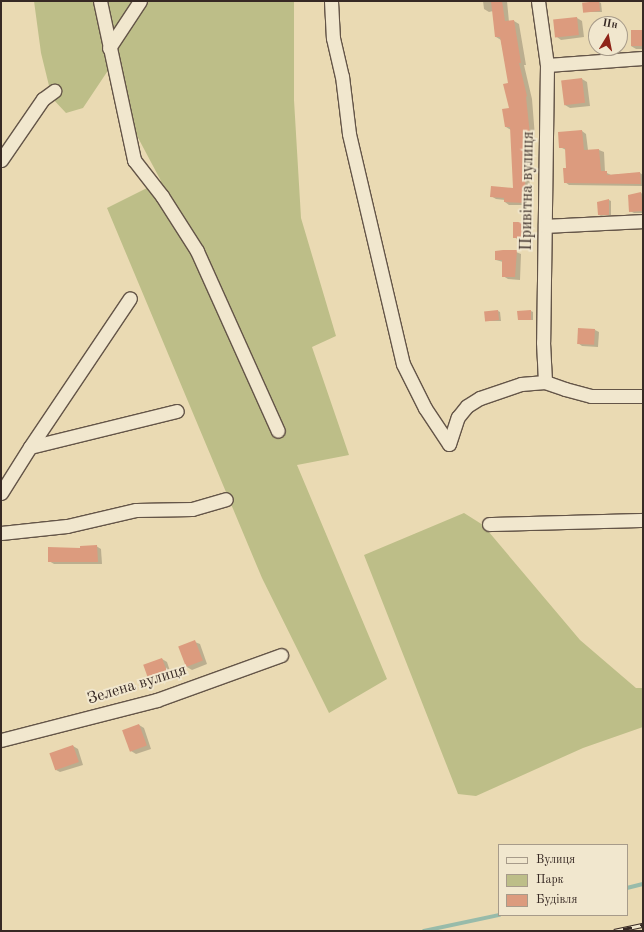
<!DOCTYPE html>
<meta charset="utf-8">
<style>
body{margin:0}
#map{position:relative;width:644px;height:932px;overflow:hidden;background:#eadab3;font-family:"Old Standard TT",serif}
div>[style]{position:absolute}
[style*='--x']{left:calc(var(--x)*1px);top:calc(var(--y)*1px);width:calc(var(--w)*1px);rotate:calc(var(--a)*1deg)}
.green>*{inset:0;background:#bdbe88}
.shadow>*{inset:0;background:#0003}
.stream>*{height:3.5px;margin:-1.75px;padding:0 1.75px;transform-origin:1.75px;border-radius:1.75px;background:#98bbaa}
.building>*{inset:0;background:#dc9b7e;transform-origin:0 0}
.roads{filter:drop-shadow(1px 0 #645548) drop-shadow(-1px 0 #645548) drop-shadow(0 1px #645548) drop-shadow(0 -1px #645548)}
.minor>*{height:13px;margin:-6.5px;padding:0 6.5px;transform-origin:6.5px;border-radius:6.5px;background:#f1e7ce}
.rail>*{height:4.5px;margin-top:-2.25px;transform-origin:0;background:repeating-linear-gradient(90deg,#f1e7ce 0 9px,#372924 0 18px);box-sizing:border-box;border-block:1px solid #372924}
span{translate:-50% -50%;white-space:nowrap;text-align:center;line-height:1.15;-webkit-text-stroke:4px #f1e7ce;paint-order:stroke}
.street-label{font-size:16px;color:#372924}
.frame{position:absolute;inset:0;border:2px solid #372924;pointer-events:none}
.legend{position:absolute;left:498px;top:844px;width:130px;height:72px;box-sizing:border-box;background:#f1e7ce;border:1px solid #a79b8a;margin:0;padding:5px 7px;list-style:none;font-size:12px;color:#372924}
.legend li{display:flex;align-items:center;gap:8px;height:20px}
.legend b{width:20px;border:1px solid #a79b8a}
.north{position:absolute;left:588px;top:16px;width:40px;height:40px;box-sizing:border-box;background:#f1e7ce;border:1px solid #a79b8a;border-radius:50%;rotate:10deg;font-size:11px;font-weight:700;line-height:16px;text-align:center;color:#372924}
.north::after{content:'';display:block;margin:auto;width:14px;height:18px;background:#8f2418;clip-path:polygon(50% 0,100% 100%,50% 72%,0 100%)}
</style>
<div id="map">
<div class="green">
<i style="clip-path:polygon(34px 1px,294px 1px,294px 100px,301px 218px,336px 336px,312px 347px,349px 455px,297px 465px,387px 679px,329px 713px,262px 578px,107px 208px,161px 181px,135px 132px,113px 63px,83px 108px,66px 113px,52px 98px,41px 53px)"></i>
<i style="clip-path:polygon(464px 513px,483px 525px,580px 640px,636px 688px,643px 688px,643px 727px,583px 748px,476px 796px,458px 794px,364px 555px)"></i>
</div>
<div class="shadow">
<i style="clip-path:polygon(483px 1px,507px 1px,509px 22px,514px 21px,519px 24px,526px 65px,524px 65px,532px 99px,535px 137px,531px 138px,532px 155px,528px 155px,531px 205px,509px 205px,505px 202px,505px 200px,496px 199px,491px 196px,514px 189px,511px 130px,506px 127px,510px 109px,509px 83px,501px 40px,496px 37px,493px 11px,489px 12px,484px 9px)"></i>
<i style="clip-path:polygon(599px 2px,601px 3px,602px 12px,584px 12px)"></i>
<i style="clip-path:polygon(577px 18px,582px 21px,584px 37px,561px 40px,557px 37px)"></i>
<i style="clip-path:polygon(643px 31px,643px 49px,636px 49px,631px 46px)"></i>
<i style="clip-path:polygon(582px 79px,587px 82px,590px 106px,570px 108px,565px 105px)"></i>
<i style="clip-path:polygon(582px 131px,586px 134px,588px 150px,599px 150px,604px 152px,605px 172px,611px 175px,640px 173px,643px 175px,643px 186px,569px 185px,565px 182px,567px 169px,566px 150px,560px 147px)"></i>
<i style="clip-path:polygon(643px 193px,643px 213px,634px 213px,630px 211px,629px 196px)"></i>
<i style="clip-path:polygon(609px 200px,611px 201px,611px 215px,601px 216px,599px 215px)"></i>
<i style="clip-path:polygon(526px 223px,531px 225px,531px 240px,519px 240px,514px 237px)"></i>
<i style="clip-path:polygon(516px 252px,521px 254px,520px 280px,508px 279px,503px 276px,503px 262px,496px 260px)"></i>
<i style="clip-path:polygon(498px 311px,500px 312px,501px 321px,485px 321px,485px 312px)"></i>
<i style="clip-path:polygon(531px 311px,533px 312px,533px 320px,519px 320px)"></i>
<i style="clip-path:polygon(595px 330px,599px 332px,598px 347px,582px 346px,578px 343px)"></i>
<i style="clip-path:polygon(96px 546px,101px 549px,102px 564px,54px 564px,49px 561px,82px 549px)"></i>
<i style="clip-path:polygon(195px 642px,200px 644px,207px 664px,192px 670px,187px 667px)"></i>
<i style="clip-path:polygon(162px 659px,167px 662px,171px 674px,153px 680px,148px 678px)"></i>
<i style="clip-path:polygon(139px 725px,144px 728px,151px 749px,136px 754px,131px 751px)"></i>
<i style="clip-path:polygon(73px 746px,78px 749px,83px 765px,60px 772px,56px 770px)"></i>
</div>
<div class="stream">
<i style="--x:627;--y:888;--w:16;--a:-14"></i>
<i style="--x:424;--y:931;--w:77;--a:-12"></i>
</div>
<div class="building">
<i style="clip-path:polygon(491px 1px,502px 1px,505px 21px,514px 20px,521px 63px,519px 63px,527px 96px,526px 97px,530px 135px,526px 135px,527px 153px,524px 153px,526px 203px,504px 202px,504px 198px,490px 197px,491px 186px,513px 188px,510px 127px,505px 127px,502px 109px,509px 108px,503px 84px,508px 83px,500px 37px,495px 37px)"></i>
<i style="left:599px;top:1px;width:10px;height:17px;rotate:84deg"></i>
<i style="left:577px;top:17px;width:18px;height:24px;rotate:84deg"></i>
<i style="left:631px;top:30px;width:12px;height:16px"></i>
<i style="left:582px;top:78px;width:25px;height:21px;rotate:83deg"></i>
<i style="clip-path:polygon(582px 130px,584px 150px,599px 149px,601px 171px,607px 171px,607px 175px,640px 172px,641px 184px,564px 183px,563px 168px,566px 168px,565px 148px,559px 148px,558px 132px)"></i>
<i style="clip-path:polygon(641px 192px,643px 211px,629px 212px,628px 195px)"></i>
<i style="clip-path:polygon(609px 199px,609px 215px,598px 215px,597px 202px)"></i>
<i style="left:513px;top:222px;width:13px;height:16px"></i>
<i style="clip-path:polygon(503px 250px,517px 250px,515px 277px,502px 277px,502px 260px,495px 260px,495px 251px)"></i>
<i style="left:498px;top:310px;width:10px;height:14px;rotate:84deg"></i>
<i style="clip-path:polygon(531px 310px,531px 320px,518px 320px,517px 311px)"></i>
<i style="left:578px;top:328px;width:17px;height:16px;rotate:3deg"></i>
<i style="clip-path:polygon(97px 545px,98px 562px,48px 562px,48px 547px,80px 548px,80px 546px)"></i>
<i style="left:195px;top:640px;width:22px;height:18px;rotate:69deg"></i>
<i style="left:162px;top:658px;width:15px;height:20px;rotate:70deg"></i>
<i style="left:139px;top:724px;width:23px;height:18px;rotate:70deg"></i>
<i style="left:73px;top:745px;width:18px;height:25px;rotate:71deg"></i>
</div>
<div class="roads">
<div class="minor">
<i style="--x:100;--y:1;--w:163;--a:77.9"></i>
<i style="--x:134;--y:160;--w:46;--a:52.1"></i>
<i style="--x:162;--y:196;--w:65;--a:57.5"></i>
<i style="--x:197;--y:251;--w:197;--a:65.8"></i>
<i style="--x:331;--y:1;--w:37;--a:87"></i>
<i style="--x:333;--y:38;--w:39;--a:77"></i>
<i style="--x:342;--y:76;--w:58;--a:83.1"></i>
<i style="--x:349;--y:134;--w:236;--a:76.8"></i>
<i style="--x:403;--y:364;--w:49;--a:63.4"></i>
<i style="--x:425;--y:408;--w:43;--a:56.3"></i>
<i style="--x:538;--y:1;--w:65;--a:82"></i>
<i style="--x:547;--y:65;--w:277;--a:90.8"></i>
<i style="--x:543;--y:342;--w:40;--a:87.1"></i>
<i style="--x:109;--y:48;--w:56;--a:-56.6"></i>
<i style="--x:547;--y:65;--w:96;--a:-4.2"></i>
<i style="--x:1;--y:160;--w:74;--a:-55.5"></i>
<i style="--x:43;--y:99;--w:14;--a:-36"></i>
<i style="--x:545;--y:226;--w:98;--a:-2.9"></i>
<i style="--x:449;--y:444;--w:28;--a:-72"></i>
<i style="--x:458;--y:417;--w:14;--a:-51"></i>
<i style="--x:467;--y:406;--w:15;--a:-32"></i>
<i style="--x:480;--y:398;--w:43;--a:-18.9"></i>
<i style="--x:521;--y:384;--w:24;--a:-5"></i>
<i style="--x:545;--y:382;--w:21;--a:19"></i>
<i style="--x:565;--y:389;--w:27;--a:15"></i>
<i style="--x:591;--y:396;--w:52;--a:0"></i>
<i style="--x:30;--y:447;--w:151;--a:-13.8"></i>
<i style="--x:1;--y:493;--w:54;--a:-57.8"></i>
<i style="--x:30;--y:447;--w:179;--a:-56.1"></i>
<i style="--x:489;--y:524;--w:154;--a:-1.5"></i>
<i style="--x:1;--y:533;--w:66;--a:-6.1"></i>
<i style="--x:67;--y:526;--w:71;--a:-13.1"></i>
<i style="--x:136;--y:510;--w:56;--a:-1"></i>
<i style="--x:192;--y:509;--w:35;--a:-16"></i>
<i style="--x:1;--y:740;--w:161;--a:-14.4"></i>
<i style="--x:157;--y:700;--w:132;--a:-19.9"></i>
</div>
</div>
<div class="rail">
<i style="--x:614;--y:931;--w:30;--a:-12"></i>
</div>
<div class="street-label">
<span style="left:528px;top:191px;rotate:-89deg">Привітна вулиця</span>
<span style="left:137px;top:685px;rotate:-17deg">Зелена вулиця</span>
</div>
<div class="frame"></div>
<ul class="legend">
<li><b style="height:5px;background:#f1e7ce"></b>Вулиця</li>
<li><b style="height:11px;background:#bdbe88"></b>Парк</li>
<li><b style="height:11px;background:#dc9b7e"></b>Будівля</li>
</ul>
<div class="north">Пн</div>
</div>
